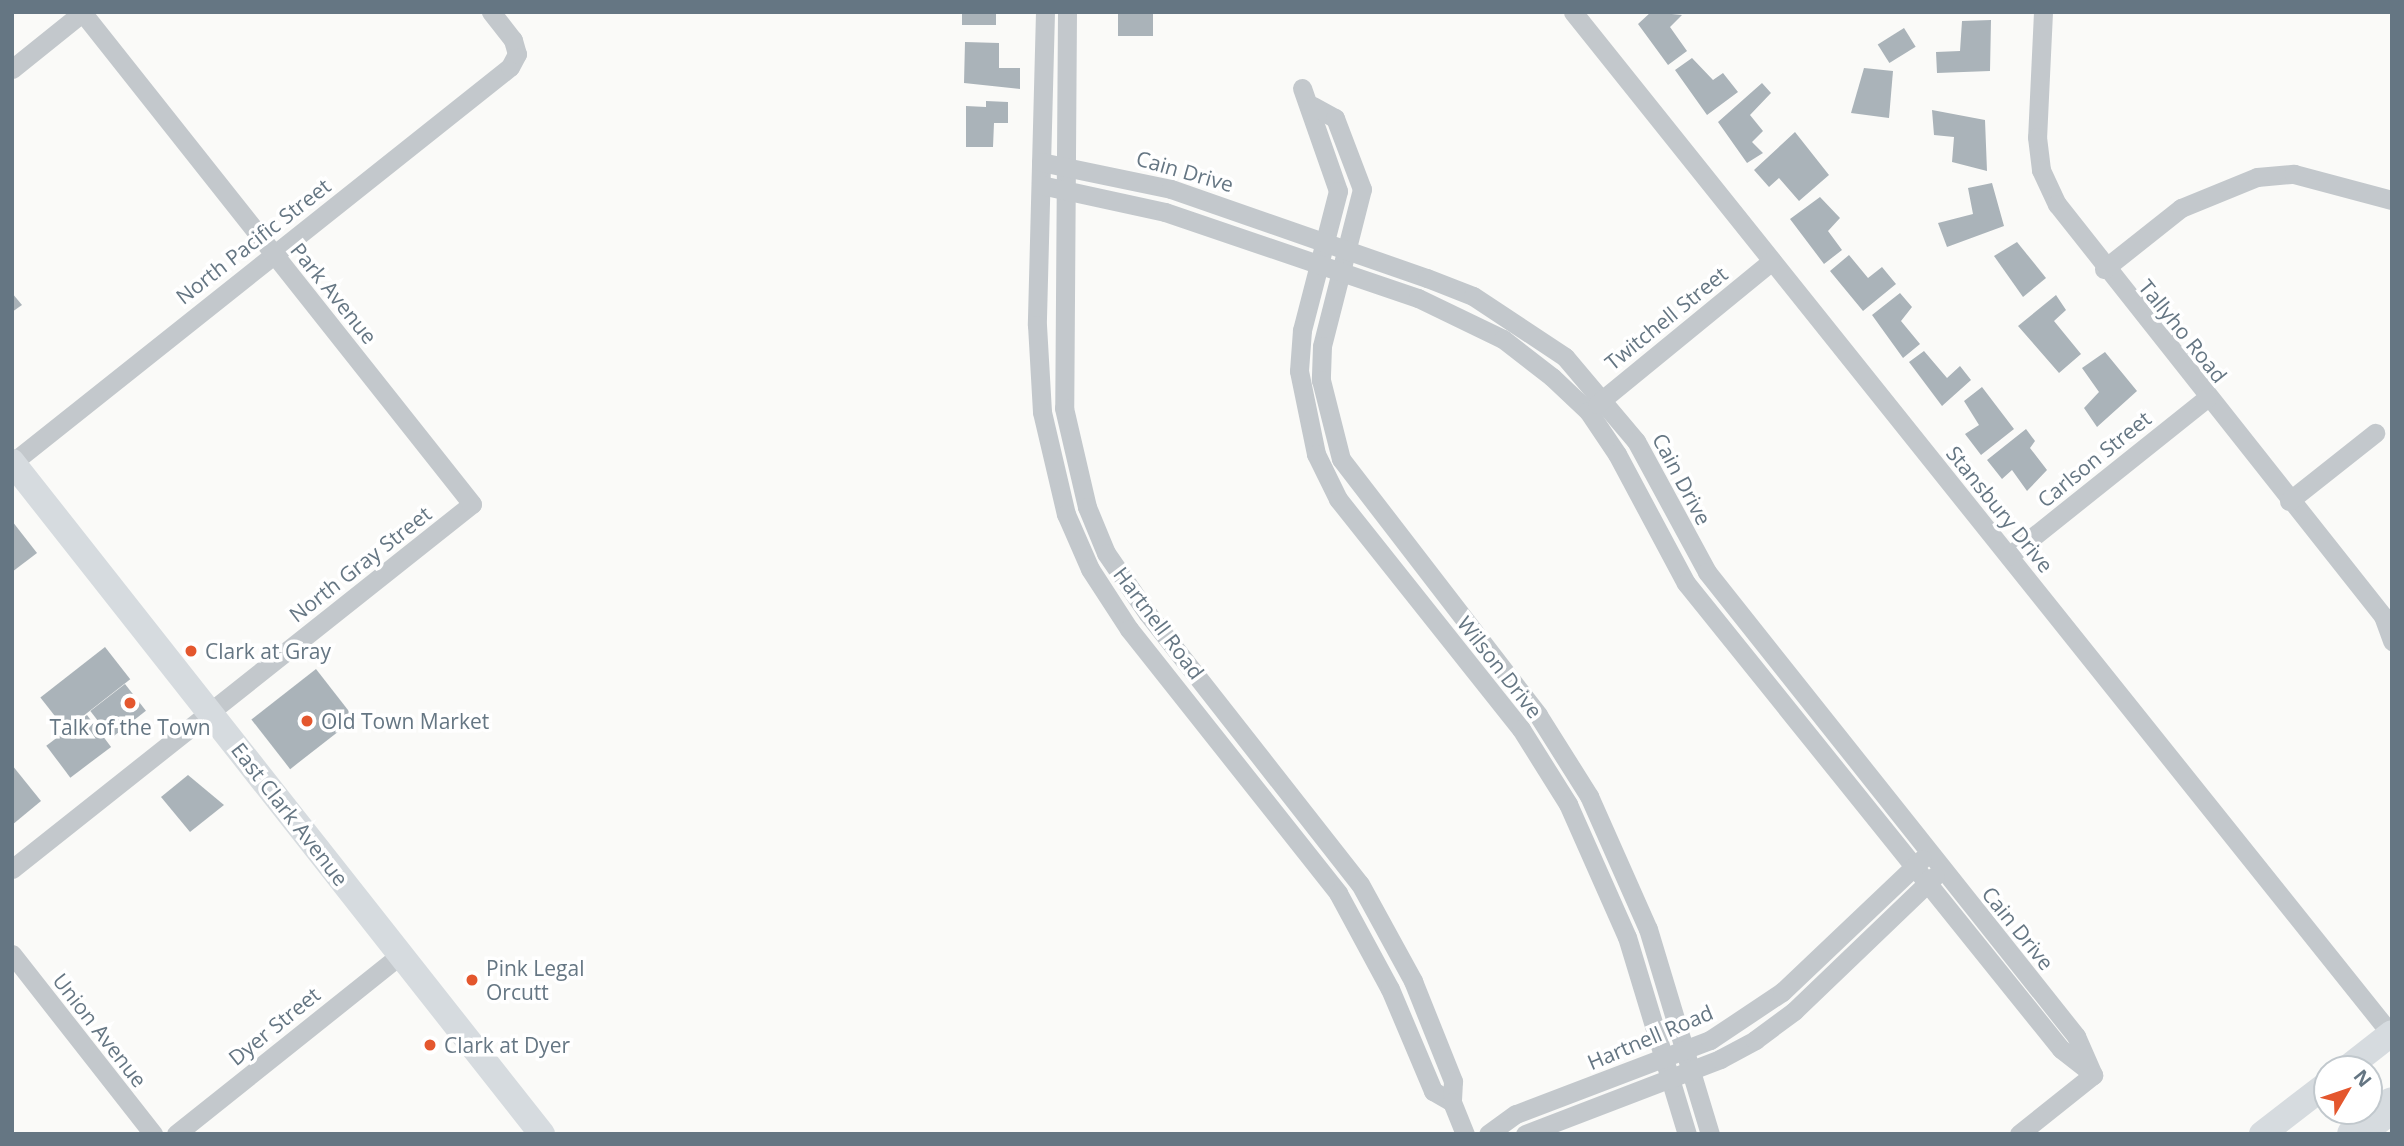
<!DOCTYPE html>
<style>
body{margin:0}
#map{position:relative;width:2404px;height:1146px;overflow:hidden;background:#fafaf8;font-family:"Open Sans",sans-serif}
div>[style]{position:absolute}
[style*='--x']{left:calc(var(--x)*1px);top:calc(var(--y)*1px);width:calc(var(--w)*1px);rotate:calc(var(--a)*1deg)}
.building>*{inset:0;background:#aab3b9;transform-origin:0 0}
.street>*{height:19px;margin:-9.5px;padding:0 9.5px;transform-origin:9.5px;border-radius:9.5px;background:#c3c8cc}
.secondary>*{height:26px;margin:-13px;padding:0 13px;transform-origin:13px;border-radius:13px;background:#d6dbdf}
.highway>*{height:35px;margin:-17.5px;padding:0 17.5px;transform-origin:17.5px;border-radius:17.5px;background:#d6dbdf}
.dots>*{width:19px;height:19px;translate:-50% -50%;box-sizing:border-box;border:4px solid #fff;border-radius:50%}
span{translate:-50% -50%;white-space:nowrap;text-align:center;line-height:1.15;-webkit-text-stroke:7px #fff;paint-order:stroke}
.street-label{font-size:21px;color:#657683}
.poi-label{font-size:21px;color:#657683}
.left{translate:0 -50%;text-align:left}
.frame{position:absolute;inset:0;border:14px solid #657683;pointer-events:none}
.north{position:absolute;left:2313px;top:1055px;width:70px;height:70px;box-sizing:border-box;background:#fff;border:2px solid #c1c8cd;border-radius:50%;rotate:51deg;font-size:19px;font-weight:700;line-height:28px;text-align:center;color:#657683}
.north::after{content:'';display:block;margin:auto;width:24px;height:32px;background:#e4572e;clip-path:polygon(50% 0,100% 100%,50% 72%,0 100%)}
</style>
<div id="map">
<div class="building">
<i style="left:962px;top:12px;width:34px;height:13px"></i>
<i style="left:1118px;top:12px;width:35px;height:24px"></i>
<i style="clip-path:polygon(1651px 12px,1682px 15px,1670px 27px,1687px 51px,1668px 65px,1638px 24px)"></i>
<i style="clip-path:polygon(1991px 20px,1990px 71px,1937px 73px,1936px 52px,1960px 51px,1962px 21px)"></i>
<i style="left:1904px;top:28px;width:22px;height:31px;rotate:58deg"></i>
<i style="clip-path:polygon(965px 42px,999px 43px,999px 68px,1020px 68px,1020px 89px,964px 83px)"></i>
<i style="clip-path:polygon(1692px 58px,1713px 80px,1723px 73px,1738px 92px,1707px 115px,1675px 70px)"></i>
<i style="clip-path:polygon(1864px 68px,1893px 71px,1889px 118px,1851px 113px)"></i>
<i style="clip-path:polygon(1762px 83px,1771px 93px,1750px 115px,1763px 131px,1752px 142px,1763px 153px,1747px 163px,1718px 122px)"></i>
<i style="clip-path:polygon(986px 101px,1008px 102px,1008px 123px,994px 123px,993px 147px,966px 147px,966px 106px,986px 107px)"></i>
<i style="clip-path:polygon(1932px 110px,1985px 120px,1987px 171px,1952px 162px,1954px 137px,1934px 135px)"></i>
<i style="clip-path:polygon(1795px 132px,1829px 175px,1799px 201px,1779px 178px,1769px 187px,1754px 170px)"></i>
<i style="clip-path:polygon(1992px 183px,2004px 226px,1947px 247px,1938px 223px,1973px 214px,1968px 188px)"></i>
<i style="clip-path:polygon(1820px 197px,1840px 218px,1828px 231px,1842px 250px,1824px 264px,1790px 219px)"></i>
<i style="clip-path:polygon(2017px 242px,2046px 278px,2023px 297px,1994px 256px)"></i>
<i style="clip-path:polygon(1849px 255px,1868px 278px,1882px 267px,1896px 284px,1863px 311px,1830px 271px)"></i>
<i style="clip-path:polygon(12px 293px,22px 305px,12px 312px)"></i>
<i style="clip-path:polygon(1900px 293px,1912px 307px,1901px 321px,1920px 344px,1903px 358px,1872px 315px)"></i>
<i style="clip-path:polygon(2056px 295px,2066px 310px,2054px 321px,2081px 354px,2059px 373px,2018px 326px)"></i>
<i style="clip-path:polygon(1924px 351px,1947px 378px,1960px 366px,1971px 380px,1942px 406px,1909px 362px)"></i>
<i style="clip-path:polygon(2105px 352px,2137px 391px,2097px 427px,2084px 408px,2099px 392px,2082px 368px)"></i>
<i style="clip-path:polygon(1982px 387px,2014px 429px,1981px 455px,1965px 434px,1979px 425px,1964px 401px)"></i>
<i style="clip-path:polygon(2026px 429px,2035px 441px,2030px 448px,2047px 470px,2027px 491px,2012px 470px,2002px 479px,1987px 460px)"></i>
<i style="clip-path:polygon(12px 521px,37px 553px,12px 572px)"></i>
<i style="left:105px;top:647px;width:41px;height:82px;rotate:52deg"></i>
<i style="left:316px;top:669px;width:63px;height:82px;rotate:52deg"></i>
<i style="left:125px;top:684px;width:34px;height:44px;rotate:52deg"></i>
<i style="left:87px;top:715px;width:40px;height:51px;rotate:53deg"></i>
<i style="clip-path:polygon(12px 765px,41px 801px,12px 825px)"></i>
<i style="clip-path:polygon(188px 775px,224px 805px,190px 832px,161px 797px)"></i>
</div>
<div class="street">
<i style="--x:1045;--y:12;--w:313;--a:91.5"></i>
<i style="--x:1037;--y:325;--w:87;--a:86.7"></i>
<i style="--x:1042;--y:412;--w:105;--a:76.8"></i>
<i style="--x:1066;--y:514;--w:60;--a:66.4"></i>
<i style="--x:1090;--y:569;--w:72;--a:57"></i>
<i style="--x:1129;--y:629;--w:337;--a:51.6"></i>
<i style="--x:1338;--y:893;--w:109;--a:61.6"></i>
<i style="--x:1390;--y:989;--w:111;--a:67.1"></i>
<i style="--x:1433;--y:1091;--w:22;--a:30"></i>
<i style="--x:1067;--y:12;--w:396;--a:90.4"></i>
<i style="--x:1064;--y:408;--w:102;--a:76.9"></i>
<i style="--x:1087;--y:507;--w:50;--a:67.6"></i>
<i style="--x:1106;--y:553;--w:74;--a:55.5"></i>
<i style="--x:1148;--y:614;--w:343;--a:51.9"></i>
<i style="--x:1360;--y:884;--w:111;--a:61.3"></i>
<i style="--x:1413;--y:981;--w:108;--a:68.2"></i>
<i style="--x:1453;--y:1081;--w:21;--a:93"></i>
<i style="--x:1452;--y:1102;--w:35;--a:68"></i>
<i style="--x:1573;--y:12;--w:1309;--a:51.33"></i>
<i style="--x:2043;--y:12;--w:125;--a:92.7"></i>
<i style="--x:2037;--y:137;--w:33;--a:83"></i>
<i style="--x:2041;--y:170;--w:38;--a:65"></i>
<i style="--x:2057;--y:204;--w:525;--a:51.65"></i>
<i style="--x:2383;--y:616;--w:27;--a:70"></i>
<i style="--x:12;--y:69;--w:91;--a:-38.8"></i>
<i style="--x:1302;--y:88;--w:109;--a:70.7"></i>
<i style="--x:1338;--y:191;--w:144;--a:104.5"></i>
<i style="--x:1302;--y:330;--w:41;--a:94.2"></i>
<i style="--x:1299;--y:371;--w:85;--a:78.4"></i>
<i style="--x:1316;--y:454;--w:50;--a:63.9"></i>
<i style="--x:1338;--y:499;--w:294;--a:51.5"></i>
<i style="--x:1521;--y:729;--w:89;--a:57.9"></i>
<i style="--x:1568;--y:804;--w:145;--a:66.1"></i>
<i style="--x:1627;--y:937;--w:206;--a:73.1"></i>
<i style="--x:1313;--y:106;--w:25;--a:29"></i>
<i style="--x:1335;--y:118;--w:76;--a:69.2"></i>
<i style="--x:1362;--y:189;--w:162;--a:104.3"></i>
<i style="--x:1322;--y:346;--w:34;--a:92"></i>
<i style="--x:1321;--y:380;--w:81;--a:75.8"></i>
<i style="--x:1341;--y:459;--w:323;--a:52.4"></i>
<i style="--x:1538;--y:715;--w:96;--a:57.8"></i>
<i style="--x:1589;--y:796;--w:145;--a:66.1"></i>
<i style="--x:1648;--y:929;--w:214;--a:73.2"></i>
<i style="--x:1041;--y:162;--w:133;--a:11.7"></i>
<i style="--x:1171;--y:189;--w:271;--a:19.2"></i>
<i style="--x:1427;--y:278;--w:49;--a:21.4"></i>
<i style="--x:1473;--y:296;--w:110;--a:33.5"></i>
<i style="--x:1565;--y:357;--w:110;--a:49.8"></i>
<i style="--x:1636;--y:441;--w:149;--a:61.5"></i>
<i style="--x:1707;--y:572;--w:593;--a:51.51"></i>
<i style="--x:2076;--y:1036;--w:43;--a:66.4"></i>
<i style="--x:1041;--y:185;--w:127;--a:12.3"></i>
<i style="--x:1165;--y:212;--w:267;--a:18.8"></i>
<i style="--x:1418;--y:298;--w:94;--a:25.8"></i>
<i style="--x:1503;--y:339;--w:62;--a:37.8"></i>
<i style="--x:1552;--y:377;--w:50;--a:43.4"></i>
<i style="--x:1588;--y:411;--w:52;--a:56"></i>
<i style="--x:1617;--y:454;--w:146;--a:61.9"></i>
<i style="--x:1686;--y:583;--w:598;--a:51.18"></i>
<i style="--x:2061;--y:1049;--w:37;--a:38"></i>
<i style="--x:2104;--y:269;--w:98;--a:-38.4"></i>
<i style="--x:2181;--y:208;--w:82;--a:-22.2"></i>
<i style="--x:2257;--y:177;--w:37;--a:-5"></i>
<i style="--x:2294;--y:174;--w:101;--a:14.9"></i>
<i style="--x:1597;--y:404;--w:226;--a:-39.3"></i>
<i style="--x:12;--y:463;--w:636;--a:-38.49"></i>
<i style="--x:510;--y:67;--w:15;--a:-62"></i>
<i style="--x:517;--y:54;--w:15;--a:-106"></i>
<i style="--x:513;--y:40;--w:36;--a:-128"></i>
<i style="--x:2289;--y:501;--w:110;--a:-38.3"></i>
<i style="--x:2009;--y:556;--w:255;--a:-38.6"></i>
<i style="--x:12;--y:869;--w:587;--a:-38.43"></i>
<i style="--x:472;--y:504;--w:628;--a:-128.4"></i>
<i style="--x:12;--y:954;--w:229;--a:51.9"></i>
<i style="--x:176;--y:1134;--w:287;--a:-38.6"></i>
<i style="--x:1488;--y:1134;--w:34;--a:-36"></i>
<i style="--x:1516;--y:1114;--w:208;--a:-20.9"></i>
<i style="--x:1710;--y:1040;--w:87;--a:-33.7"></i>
<i style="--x:1782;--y:992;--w:193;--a:-43.5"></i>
<i style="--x:1525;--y:1134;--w:209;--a:-21"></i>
<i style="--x:1720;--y:1059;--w:40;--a:-28"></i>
<i style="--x:1755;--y:1040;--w:49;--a:-36.6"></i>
<i style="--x:1794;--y:1011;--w:195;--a:-43.8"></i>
<i style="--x:2019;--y:1134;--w:95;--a:-38.6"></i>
</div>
<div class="secondary">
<i style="--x:12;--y:462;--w:856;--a:51.74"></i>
<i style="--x:2346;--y:1069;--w:58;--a:-38"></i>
<i style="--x:2262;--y:1134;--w:82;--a:-37.6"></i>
</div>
<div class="highway">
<i style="--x:2354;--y:1134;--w:48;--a:-38.3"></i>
</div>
<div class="dots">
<i style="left:191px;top:651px;background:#e4572e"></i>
<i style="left:130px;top:703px;background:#e4572e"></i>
<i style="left:307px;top:721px;background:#e4572e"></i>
<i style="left:472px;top:980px;background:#e4572e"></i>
<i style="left:430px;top:1045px;background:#e4572e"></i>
</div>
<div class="street-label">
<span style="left:1185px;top:171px;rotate:16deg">Cain Drive</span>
<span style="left:253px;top:241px;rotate:-38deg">North Pacific Street</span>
<span style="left:334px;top:293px;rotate:51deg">Park Avenue</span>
<span style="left:1666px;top:318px;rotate:-39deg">Twitchell Street</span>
<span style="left:2183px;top:331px;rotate:51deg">Tallyho Road</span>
<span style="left:2094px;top:459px;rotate:-39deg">Carlson Street</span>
<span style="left:1682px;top:479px;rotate:62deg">Cain Drive</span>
<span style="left:2000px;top:509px;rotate:51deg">Stansbury Drive</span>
<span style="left:360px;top:564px;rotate:-38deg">North Gray Street</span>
<span style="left:1159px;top:623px;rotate:53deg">Hartnell Road</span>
<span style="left:1500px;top:667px;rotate:52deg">Wilson Drive</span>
<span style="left:290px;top:814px;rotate:52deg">East Clark Avenue</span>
<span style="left:2018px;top:928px;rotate:51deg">Cain Drive</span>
<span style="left:274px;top:1026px;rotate:-39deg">Dyer Street</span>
<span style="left:100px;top:1030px;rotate:52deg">Union Avenue</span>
<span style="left:1650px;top:1037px;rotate:-23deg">Hartnell Road</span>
</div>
<div class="poi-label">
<span class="left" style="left:205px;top:651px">Clark at Gray</span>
<span class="left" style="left:321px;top:721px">Old Town Market</span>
<span style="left:130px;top:727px">Talk of the Town</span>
<span class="left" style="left:486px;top:980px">Pink Legal<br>Orcutt</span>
<span class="left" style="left:444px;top:1045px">Clark at Dyer</span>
</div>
<div class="frame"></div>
<div class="north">N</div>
</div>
